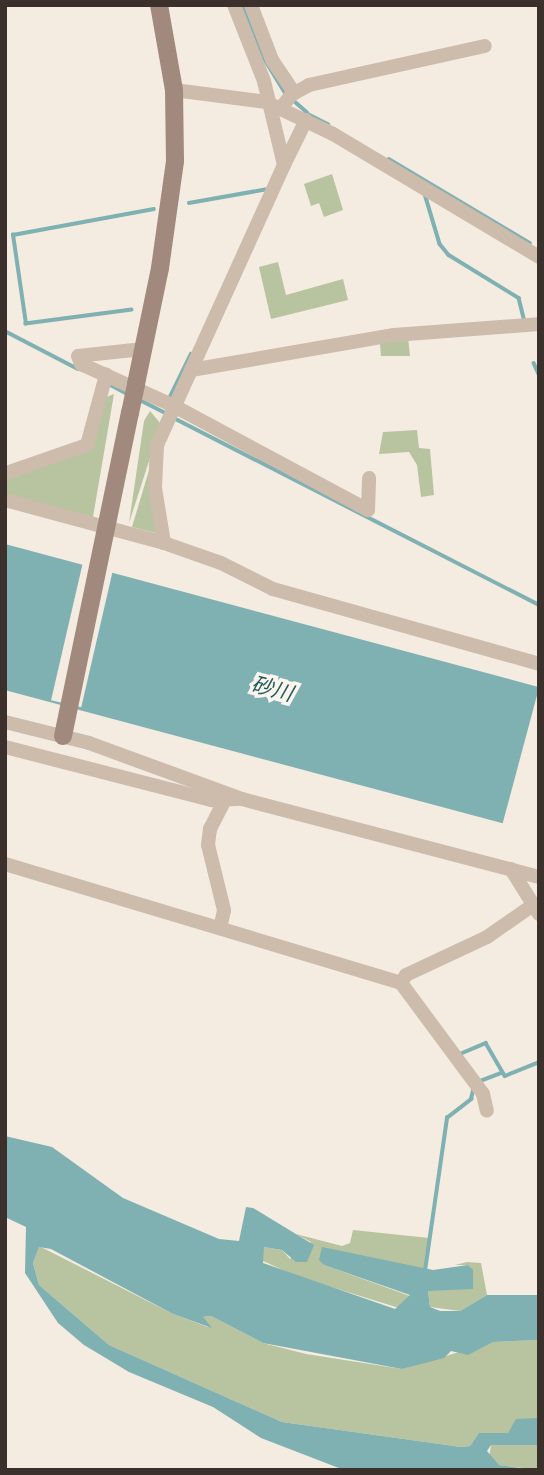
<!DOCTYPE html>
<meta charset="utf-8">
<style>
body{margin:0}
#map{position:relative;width:544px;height:1475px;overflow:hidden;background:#f4ebe1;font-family:Montserrat,"Noto Sans JP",sans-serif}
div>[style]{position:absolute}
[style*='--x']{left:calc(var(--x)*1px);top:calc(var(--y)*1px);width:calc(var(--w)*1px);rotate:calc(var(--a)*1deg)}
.green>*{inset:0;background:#b8c4a0}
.water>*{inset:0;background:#7fb0b2;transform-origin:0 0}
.pier>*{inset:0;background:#f4ebe1;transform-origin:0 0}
.stream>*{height:3.5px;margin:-1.75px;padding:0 1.75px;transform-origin:1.75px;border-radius:1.75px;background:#7fb0b2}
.street>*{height:14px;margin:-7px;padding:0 7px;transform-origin:7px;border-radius:7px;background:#cdbbac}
.secondary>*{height:18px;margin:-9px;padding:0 9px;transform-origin:9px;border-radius:9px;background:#a18a7d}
.secondary-bridge>*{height:18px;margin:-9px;padding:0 9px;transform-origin:9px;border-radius:9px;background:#a18a7d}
span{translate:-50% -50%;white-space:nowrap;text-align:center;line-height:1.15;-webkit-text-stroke:7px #fbf5ee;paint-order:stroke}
.water-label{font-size:21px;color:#1f5a5e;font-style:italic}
.frame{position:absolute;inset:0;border:7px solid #3b302b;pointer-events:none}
</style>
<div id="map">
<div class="green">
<i style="clip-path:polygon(332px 174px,343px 210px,324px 217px,319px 203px,311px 206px,304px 184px)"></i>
<i style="clip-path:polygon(278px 262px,286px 295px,343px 279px,348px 300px,271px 319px,259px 267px)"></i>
<i style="clip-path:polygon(408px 337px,410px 356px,381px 356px,380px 344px)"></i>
<i style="clip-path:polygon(114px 394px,93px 517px,5px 495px,5px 476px,88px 450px,104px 398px)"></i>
<i style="clip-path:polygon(150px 411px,161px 424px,129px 523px,144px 421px)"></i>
<i style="clip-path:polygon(417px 430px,419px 448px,430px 449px,434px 495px,421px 497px,417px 465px,409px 452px,379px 454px,383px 432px)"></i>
<i style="clip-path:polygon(150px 467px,157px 524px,155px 533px,132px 527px)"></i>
<i style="clip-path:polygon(353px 1230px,429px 1238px,424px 1269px,397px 1264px,324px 1265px,410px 1296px,399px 1308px,296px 1276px,261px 1260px,264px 1247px,282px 1250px,290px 1259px,311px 1242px,296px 1234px,342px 1246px,350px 1243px)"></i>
<i style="clip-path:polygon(39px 1246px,173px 1314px,208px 1327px,203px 1317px,211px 1316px,263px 1343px,306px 1354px,402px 1369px,493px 1342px,539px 1340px,539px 1418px,514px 1425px,508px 1433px,479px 1433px,470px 1446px,461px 1447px,282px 1422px,109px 1345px,39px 1285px,33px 1263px)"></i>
<i style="clip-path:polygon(467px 1262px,481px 1263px,487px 1295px,460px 1311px,430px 1307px,428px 1291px,468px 1265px,455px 1265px)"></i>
<i style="clip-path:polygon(491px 1445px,539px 1445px,539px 1470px,499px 1465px,489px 1458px)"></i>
</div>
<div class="water">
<i style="left:5px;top:544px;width:553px;height:141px;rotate:15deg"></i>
<i style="clip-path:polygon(5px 1136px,52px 1147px,123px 1198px,219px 1239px,239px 1241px,246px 1207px,253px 1208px,314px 1245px,307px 1262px,296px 1262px,282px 1250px,264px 1247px,263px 1263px,395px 1309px,410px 1295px,324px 1265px,319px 1260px,322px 1247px,433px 1270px,468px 1265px,473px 1270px,473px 1289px,428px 1291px,430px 1307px,440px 1311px,460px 1311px,487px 1295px,539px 1295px,539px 1340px,493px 1342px,468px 1355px,451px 1351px,444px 1358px,402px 1369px,263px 1343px,211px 1316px,203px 1317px,212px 1328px,173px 1314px,51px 1249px,39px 1247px,33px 1263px,39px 1285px,109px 1345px,282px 1422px,461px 1447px,470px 1446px,479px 1433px,508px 1433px,516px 1419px,539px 1418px,539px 1445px,491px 1445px,487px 1451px,499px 1465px,533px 1470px,344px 1470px,261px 1438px,213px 1407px,129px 1372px,84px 1345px,58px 1323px,25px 1273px,26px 1227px,5px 1217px)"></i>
</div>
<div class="pier">
<i style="left:83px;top:562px;width:31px;height:142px;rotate:13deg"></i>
</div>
<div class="stream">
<i style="--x:243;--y:5;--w:51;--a:69.4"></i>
<i style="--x:261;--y:53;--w:48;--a:58.6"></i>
<i style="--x:292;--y:99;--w:20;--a:41"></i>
<i style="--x:306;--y:113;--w:25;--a:27"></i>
<i style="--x:389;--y:159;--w:164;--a:30.8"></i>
<i style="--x:425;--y:194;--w:52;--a:73.3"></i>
<i style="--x:440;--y:244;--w:14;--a:51"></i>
<i style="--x:449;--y:255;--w:82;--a:31.6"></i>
<i style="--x:519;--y:298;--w:21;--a:76"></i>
<i style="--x:189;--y:203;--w:80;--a:-10"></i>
<i style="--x:132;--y:310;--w:107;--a:172.5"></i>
<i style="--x:26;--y:324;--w:90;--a:-98.3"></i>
<i style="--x:13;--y:235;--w:143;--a:-10.4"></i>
<i style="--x:5;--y:331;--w:82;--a:27.5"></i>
<i style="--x:534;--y:363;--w:12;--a:66"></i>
<i style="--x:107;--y:383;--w:24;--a:28"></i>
<i style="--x:138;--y:399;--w:30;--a:27"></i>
<i style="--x:168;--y:401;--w:52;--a:-63.9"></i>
<i style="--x:172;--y:417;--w:412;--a:27.1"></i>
<i style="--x:460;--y:1054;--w:28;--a:-23"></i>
<i style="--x:486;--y:1043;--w:38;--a:60"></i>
<i style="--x:505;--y:1076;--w:37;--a:-22"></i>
<i style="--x:478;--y:1082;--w:26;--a:-21"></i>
<i style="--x:425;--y:1271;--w:155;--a:-81.8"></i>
<i style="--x:447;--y:1118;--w:31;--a:-38"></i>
<i style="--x:471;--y:1099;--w:8;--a:-76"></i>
</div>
<div class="street">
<i style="--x:251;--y:5;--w:59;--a:69.1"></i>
<i style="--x:272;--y:60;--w:40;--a:56"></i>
<i style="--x:174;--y:90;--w:93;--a:7.4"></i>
<i style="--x:266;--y:102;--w:74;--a:25.5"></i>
<i style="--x:333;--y:134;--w:240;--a:30.8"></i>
<i style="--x:281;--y:108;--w:16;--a:-52"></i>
<i style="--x:291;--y:95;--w:21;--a:-29"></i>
<i style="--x:309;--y:85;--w:180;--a:-12.5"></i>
<i style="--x:284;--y:165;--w:50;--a:-63.9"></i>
<i style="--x:143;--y:349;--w:65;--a:173.9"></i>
<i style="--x:78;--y:356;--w:9;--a:69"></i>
<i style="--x:81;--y:364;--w:102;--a:24.3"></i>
<i style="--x:174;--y:406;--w:220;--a:28.2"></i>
<i style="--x:368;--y:510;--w:32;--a:-88"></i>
<i style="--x:191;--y:370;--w:206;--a:-9.8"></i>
<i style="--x:394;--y:335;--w:145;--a:-4.3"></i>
<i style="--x:9;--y:472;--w:83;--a:-19.1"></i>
<i style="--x:87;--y:445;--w:73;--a:-74.8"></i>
<i style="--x:5;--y:500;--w:165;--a:15.1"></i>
<i style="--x:164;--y:543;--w:60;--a:19.3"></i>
<i style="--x:221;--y:563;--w:58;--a:26.6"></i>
<i style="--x:273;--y:589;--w:276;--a:15.7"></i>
<i style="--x:164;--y:543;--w:56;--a:-99.3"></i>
<i style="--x:155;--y:488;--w:43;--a:-87.3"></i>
<i style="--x:157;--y:445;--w:307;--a:-65.6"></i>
<i style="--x:284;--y:165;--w:86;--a:-103.4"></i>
<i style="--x:264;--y:81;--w:82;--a:-111.5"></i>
<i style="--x:5;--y:722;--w:87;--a:14"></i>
<i style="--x:89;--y:743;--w:163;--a:20.1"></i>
<i style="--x:242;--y:799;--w:307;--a:14.7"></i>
<i style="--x:5;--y:747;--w:214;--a:14.4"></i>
<i style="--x:212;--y:800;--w:25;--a:-2"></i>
<i style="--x:5;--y:864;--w:413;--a:16.7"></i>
<i style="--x:401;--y:983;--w:138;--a:53.5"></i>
<i style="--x:483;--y:1094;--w:17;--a:77"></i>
<i style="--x:511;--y:869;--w:53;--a:58.1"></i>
<i style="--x:220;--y:928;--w:18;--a:-77"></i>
<i style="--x:224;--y:910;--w:67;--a:-103.8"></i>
<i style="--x:208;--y:845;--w:16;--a:-83"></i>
<i style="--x:210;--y:829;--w:39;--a:-63"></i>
<i style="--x:401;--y:983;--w:9;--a:-58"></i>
<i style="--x:406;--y:975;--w:89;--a:-25.1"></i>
<i style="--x:487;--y:937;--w:56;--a:-34.8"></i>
</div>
<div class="secondary">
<i style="--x:136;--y:384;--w:118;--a:-78.3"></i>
<i style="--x:160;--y:268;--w:108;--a:-82"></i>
<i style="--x:175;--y:161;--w:71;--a:-90.8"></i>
<i style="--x:174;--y:90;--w:86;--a:-100"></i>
<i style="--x:63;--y:736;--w:330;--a:-78.3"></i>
</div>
<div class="secondary-bridge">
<i style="--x:130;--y:413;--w:30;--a:-78"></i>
</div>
<div class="water-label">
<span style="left:272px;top:689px;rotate:15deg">砂川</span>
</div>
<div class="frame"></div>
</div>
